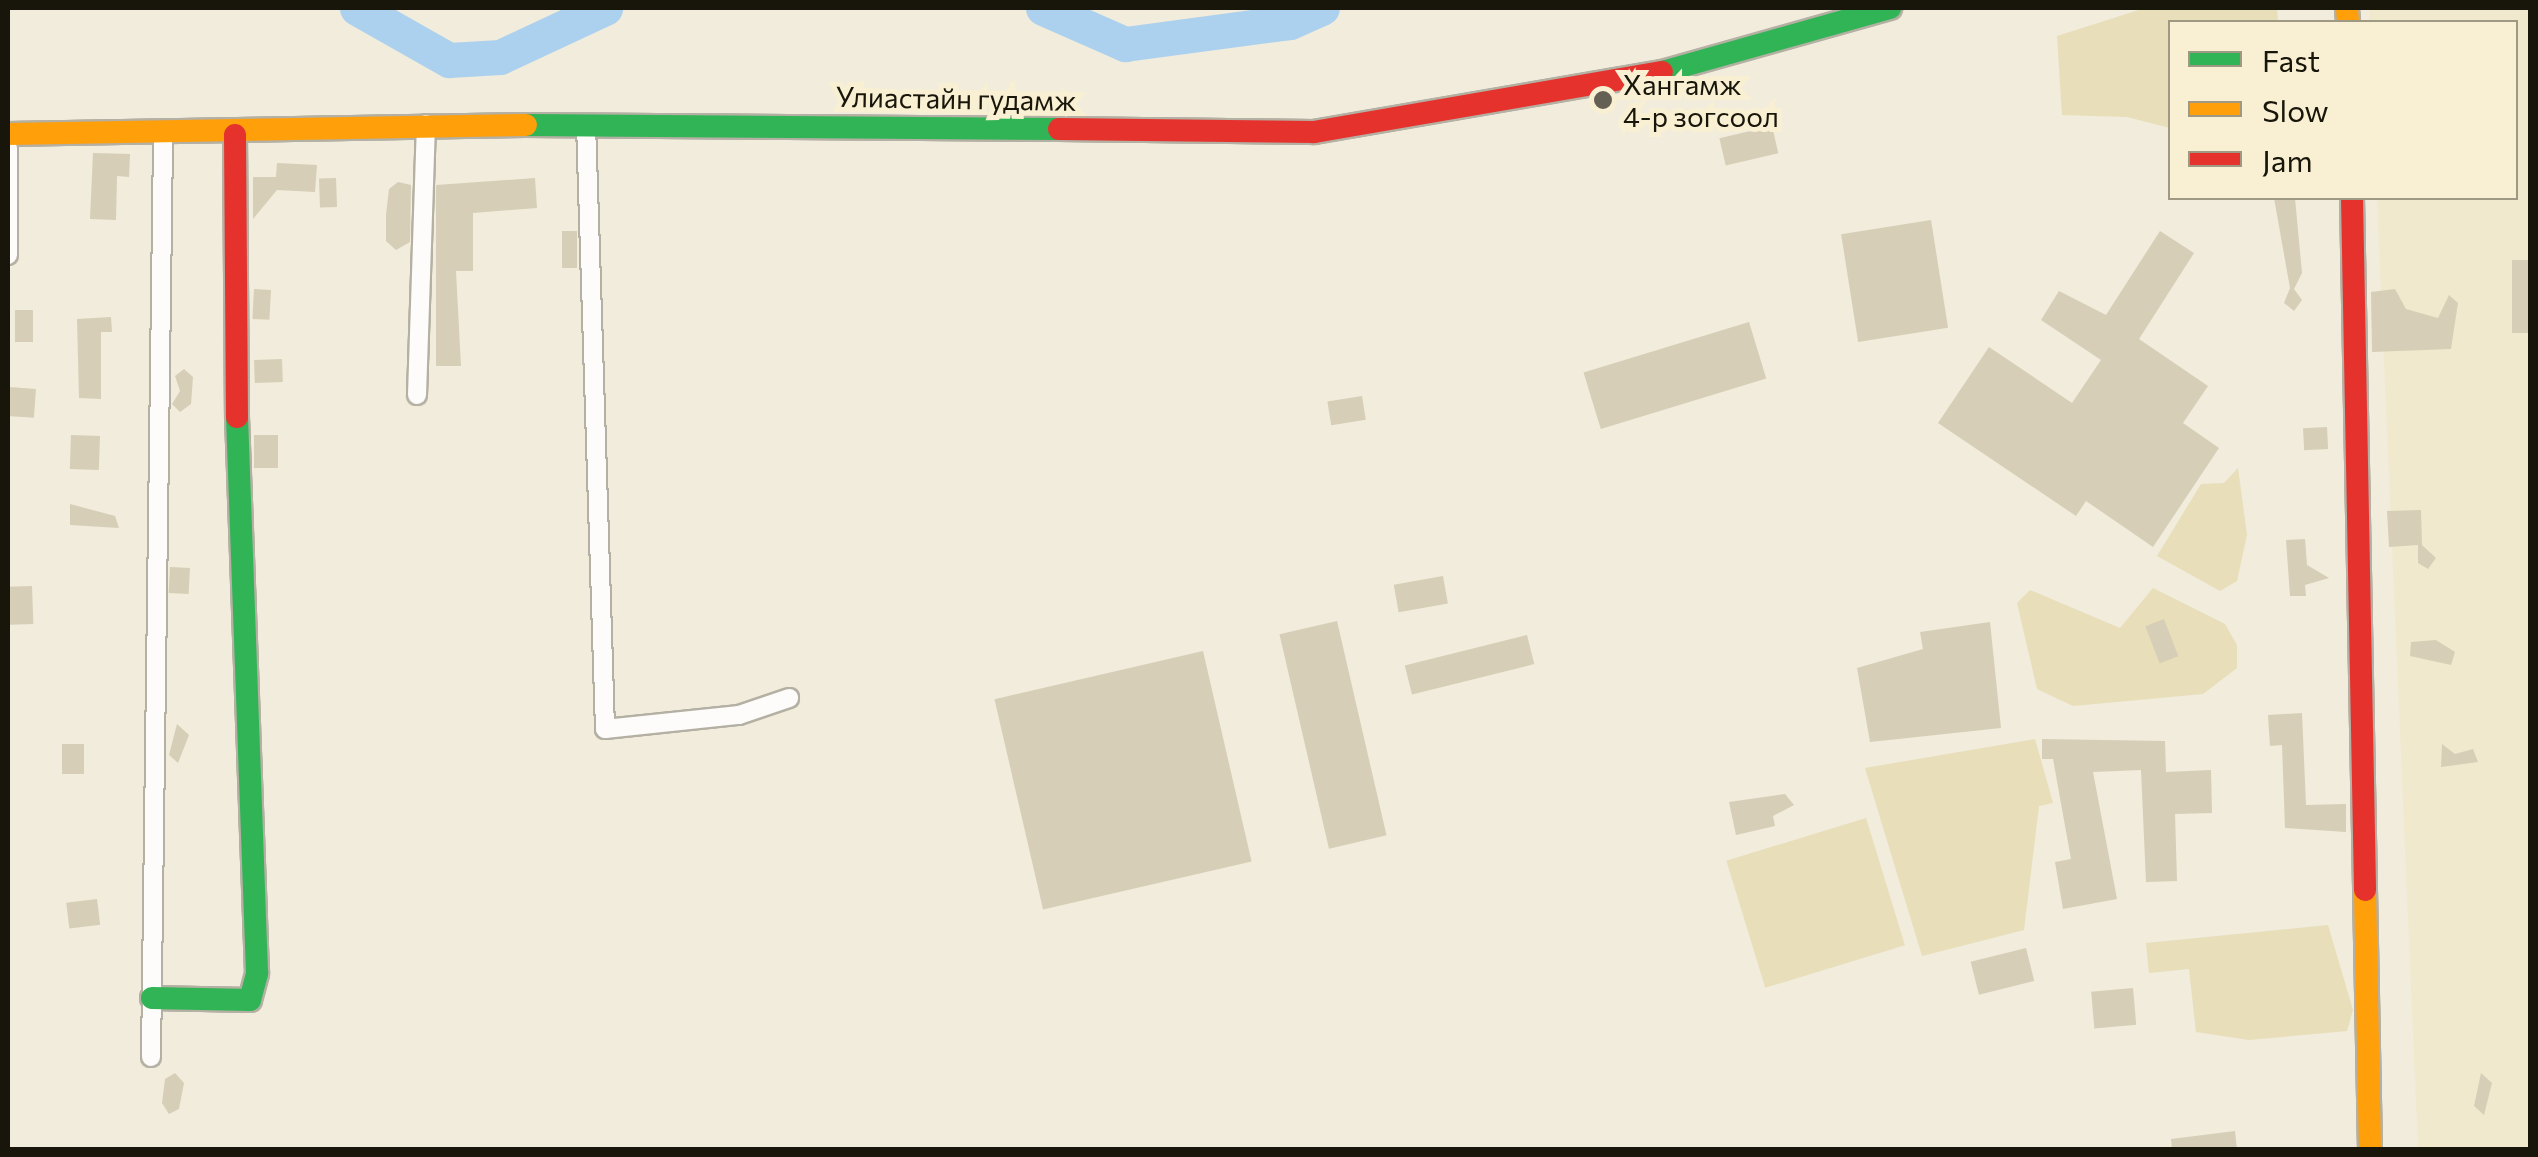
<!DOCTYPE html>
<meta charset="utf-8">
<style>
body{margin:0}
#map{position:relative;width:2538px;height:1157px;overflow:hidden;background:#f1ecdb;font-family:Commissioner,sans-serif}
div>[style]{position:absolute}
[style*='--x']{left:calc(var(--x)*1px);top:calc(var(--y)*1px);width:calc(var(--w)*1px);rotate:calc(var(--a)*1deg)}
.built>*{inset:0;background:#f1e9cd}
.green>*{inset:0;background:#e8deba;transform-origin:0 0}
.river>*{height:35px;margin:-17.5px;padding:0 17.5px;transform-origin:17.5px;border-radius:17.5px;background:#acd1ee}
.building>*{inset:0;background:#d6ceb6;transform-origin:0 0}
.roads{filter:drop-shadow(2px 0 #b4b0a3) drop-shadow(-2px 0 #b4b0a3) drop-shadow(0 2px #b4b0a3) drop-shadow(0 -2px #b4b0a3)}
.street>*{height:18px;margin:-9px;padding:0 9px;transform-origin:9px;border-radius:9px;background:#fdfcfa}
.fast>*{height:22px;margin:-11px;padding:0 11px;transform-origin:11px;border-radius:11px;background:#30b455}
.slow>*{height:22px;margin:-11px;padding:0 11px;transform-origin:11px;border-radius:11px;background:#ff9f0a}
.jam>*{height:22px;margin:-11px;padding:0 11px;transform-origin:11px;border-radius:11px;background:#e5322d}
.dots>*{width:28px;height:28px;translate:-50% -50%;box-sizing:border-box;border:5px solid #f9f0d3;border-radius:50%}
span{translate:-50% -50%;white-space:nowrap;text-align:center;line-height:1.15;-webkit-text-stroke:10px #f9f0d3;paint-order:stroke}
.poi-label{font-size:28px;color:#18150b}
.left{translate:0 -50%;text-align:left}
.street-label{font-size:28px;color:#18150b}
.frame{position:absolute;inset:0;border:10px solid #18150b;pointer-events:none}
.legend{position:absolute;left:2168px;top:20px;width:350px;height:180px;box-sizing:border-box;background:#f9f0d3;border:2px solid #9f9883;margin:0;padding:12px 18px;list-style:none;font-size:30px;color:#18150b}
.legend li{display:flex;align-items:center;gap:20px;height:50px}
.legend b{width:50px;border:2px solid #9f9883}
</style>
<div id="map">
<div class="built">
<i style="clip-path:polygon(2369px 8px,2530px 8px,2530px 1149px,2418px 1149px,2377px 198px,2516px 198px,2516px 22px,2370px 22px)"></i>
</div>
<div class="green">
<i style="clip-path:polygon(2145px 8px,2277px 8px,2278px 22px,2170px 22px,2170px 128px,2127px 117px,2062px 115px,2057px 36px)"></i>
<i style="clip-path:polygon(2238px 468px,2247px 535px,2237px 581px,2220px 591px,2157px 556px,2201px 484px,2224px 483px)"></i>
<i style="clip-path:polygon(2153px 588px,2225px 624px,2237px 645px,2237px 668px,2203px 694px,2073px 706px,2037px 689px,2017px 603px,2030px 590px,2120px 628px)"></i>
<i style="clip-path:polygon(2035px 739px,2053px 803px,2039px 806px,2024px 930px,1922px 956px,1865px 768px)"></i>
<i style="left:1866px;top:818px;width:133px;height:146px;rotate:73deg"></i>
<i style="clip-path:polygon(2328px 925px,2353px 1010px,2347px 1031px,2249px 1040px,2196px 1032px,2189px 969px,2149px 973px,2146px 943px)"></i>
</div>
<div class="river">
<i style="--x:357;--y:8;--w:106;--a:29.5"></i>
<i style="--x:449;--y:60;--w:51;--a:-3.4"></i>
<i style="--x:500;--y:57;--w:116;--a:-25"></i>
<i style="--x:1043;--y:8;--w:90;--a:23.7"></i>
<i style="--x:1125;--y:44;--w:166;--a:-7.6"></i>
<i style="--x:1290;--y:22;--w:35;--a:-24"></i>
</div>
<div class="building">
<i style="left:1772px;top:126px;width:28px;height:54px;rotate:77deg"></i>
<i style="clip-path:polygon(93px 153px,130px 154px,129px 177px,117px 176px,116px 220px,90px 219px)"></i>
<i style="clip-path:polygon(277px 163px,317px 165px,315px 192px,277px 190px,253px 219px,253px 177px,276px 177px)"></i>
<i style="left:336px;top:178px;width:29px;height:17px;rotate:88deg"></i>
<i style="clip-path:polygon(535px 178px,537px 208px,473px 213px,473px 271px,456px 271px,461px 366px,436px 366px,436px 185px)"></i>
<i style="clip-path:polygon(398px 182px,411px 185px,410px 242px,396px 250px,386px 241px,386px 215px,389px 189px)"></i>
<i style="clip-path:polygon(2274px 198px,2295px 198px,2302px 273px,2294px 289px,2302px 300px,2294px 311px,2284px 303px,2290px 288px)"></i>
<i style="left:1931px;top:220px;width:109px;height:91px;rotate:81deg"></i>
<i style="left:562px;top:231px;width:15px;height:37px"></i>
<i style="clip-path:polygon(2160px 231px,2194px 253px,2139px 339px,2208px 386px,2183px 423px,2219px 448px,2153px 547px,2086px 501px,2076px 516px,1938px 423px,1989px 347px,2072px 403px,2101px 360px,2041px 320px,2059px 291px,2106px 315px)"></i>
<i style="left:2530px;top:260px;width:73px;height:18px;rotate:90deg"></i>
<i style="left:254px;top:289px;width:17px;height:30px;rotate:3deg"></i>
<i style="clip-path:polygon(2395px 289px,2406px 309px,2438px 318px,2449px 295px,2458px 303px,2451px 349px,2372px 352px,2371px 292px)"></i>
<i style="left:15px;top:310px;width:18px;height:32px"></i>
<i style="clip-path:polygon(111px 317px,112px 332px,101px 332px,101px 399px,79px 398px,77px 319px)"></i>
<i style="left:1749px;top:322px;width:59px;height:173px;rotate:73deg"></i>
<i style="left:282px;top:359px;width:23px;height:28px;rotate:88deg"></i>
<i style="clip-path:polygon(184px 369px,193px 377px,191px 404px,180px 412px,172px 404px,180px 391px,175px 376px)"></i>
<i style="left:9px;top:387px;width:27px;height:29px;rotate:4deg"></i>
<i style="left:1362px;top:396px;width:24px;height:35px;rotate:81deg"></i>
<i style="left:2327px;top:427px;width:22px;height:24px;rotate:87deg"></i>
<i style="left:71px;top:435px;width:29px;height:34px;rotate:2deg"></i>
<i style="left:278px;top:435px;width:33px;height:24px;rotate:90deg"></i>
<i style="clip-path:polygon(70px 504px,115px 516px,119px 528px,70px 525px)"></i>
<i style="clip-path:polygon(2421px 510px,2422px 545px,2436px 558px,2428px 569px,2418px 563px,2418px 545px,2389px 547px,2387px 511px)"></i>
<i style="clip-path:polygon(2305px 539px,2307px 565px,2329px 578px,2305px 585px,2306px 596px,2290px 596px,2286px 540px)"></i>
<i style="left:170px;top:567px;width:20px;height:26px;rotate:3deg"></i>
<i style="left:1443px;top:576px;width:28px;height:50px;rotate:80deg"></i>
<i style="left:32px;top:586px;width:38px;height:24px;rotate:88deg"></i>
<i style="left:2164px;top:619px;width:40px;height:20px;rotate:69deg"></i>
<i style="left:1337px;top:621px;width:220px;height:59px;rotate:77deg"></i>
<i style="clip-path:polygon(1990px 622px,2001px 728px,1870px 742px,1857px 668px,1923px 649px,1920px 632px)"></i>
<i style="left:1527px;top:635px;width:30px;height:126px;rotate:76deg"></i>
<i style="clip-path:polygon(2436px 640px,2455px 652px,2451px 665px,2410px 656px,2411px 642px)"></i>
<i style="left:1203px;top:651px;width:216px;height:214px;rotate:77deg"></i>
<i style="clip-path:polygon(2302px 713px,2306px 805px,2346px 804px,2346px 832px,2285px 828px,2282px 745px,2270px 746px,2268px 715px)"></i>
<i style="clip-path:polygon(177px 724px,189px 735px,178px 763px,169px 755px)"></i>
<i style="clip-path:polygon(2042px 739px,2165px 741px,2166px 772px,2211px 770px,2212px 813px,2175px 814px,2177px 881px,2146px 882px,2141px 770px,2093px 772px,2117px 899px,2063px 909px,2055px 862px,2071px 859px,2053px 759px,2042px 759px)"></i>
<i style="left:62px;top:744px;width:22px;height:30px"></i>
<i style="clip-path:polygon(2442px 744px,2455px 754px,2473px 749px,2478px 762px,2441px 767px)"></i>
<i style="clip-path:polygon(1785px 794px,1794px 805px,1773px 816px,1775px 826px,1736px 835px,1729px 802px)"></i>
<i style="left:97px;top:899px;width:26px;height:31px;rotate:83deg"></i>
<i style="left:2026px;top:948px;width:34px;height:57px;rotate:76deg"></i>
<i style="left:2133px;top:988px;width:37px;height:42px;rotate:85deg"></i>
<i style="clip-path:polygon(175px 1073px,184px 1083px,179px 1109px,169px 1114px,162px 1103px,165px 1079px)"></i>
<i style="clip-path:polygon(2481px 1073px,2492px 1083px,2484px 1115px,2474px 1106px)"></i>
<i style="clip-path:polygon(2235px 1131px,2237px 1150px,2172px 1150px,2171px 1139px)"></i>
</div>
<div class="roads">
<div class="street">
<i style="--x:586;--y:124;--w:605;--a:88.2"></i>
<i style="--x:605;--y:729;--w:135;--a:-6"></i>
<i style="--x:739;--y:715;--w:53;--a:-18.8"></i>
<i style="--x:8;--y:148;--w:107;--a:90"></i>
<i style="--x:417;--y:395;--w:271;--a:-88.1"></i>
<i style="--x:151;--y:1057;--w:920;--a:-89.25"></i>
</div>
<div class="fast">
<i style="--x:1662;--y:72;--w:237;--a:-15.7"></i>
<i style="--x:526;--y:125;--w:533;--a:0.43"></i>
<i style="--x:152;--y:998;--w:98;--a:1.2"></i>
<i style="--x:250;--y:1000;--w:28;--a:-75"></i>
<i style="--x:257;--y:973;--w:556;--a:-92.06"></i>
</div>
<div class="slow">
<i style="--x:2347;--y:8;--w:14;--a:86"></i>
<i style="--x:8;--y:134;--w:518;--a:-1"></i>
<i style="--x:2365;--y:890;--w:260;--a:88.9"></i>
</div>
<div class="jam">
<i style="--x:1059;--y:129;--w:255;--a:0.7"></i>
<i style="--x:1314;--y:132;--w:353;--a:-9.8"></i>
<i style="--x:235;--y:135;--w:282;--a:89.6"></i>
<i style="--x:2352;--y:198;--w:692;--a:88.92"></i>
</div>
</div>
<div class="dots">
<i style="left:1603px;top:100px;background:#646054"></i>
</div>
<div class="poi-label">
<span class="left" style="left:1623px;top:100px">Хангамж<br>4-р зогсоол</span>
</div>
<div class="street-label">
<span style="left:956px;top:98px;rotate:1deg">Улиастайн гудамж</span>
</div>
<div class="frame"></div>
<ul class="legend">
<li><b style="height:12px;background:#30b455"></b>Fast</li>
<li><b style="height:12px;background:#ff9f0a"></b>Slow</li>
<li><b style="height:12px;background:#e5322d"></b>Jam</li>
</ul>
</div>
